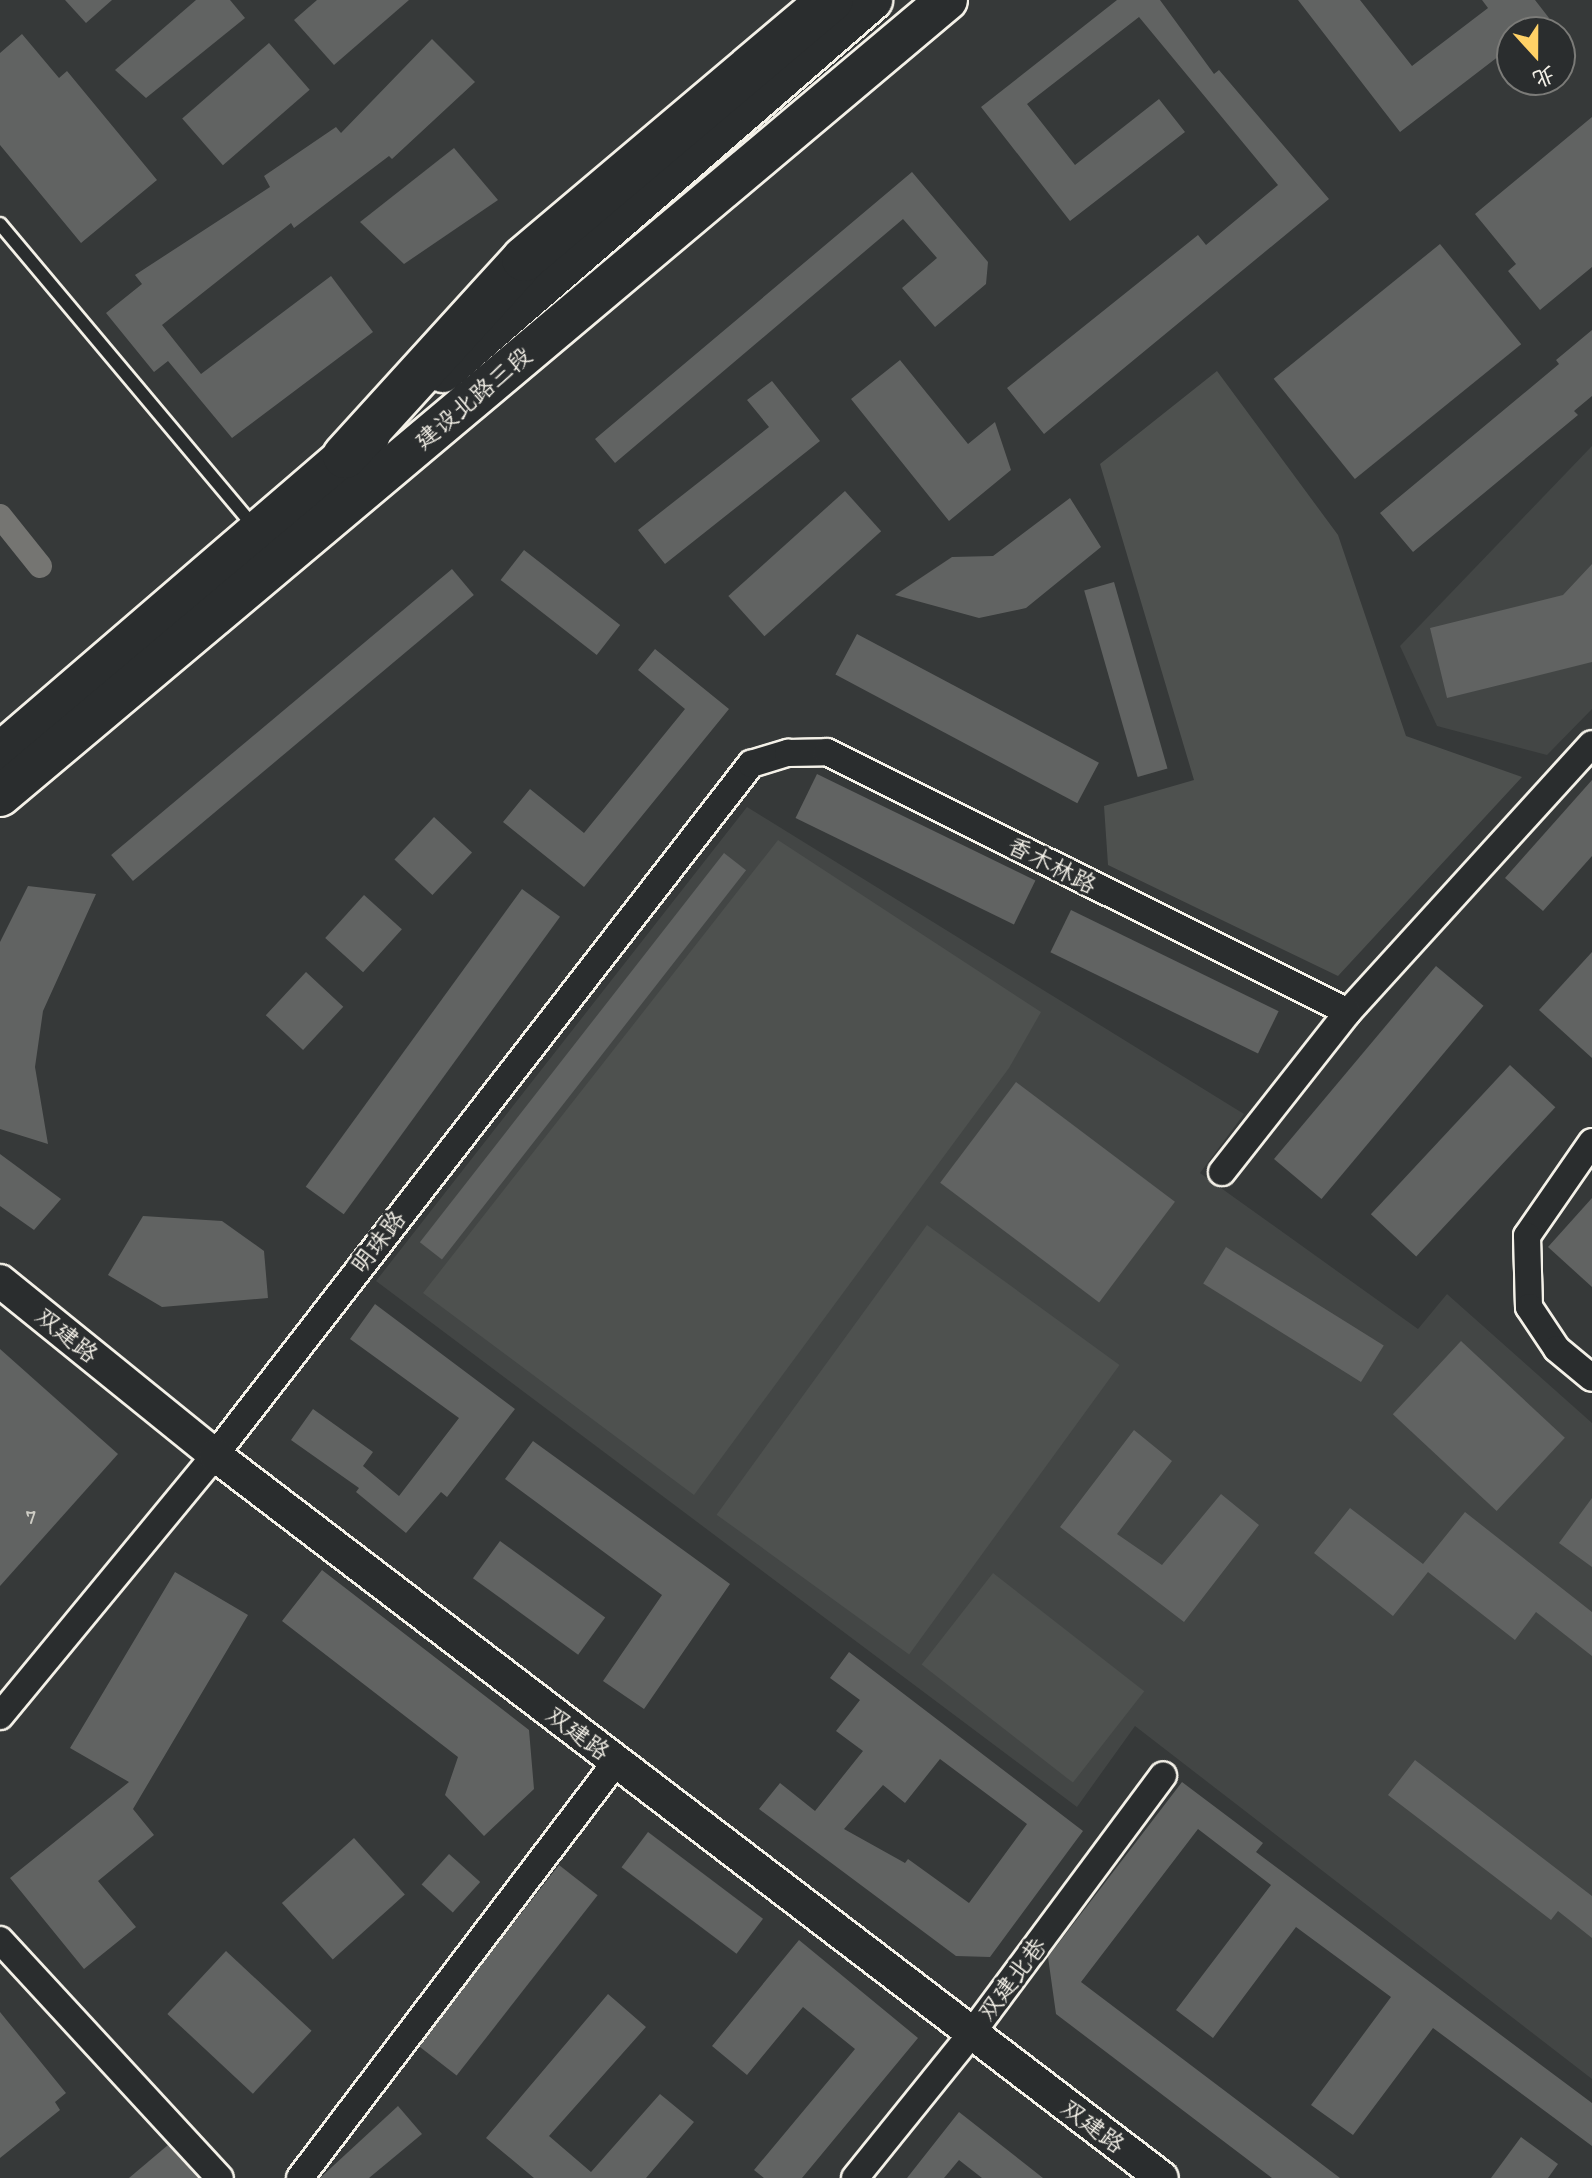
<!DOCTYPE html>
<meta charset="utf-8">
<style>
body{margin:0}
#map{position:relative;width:1592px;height:2178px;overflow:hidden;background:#363939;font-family:Itim,"LXGW WenKai TC",sans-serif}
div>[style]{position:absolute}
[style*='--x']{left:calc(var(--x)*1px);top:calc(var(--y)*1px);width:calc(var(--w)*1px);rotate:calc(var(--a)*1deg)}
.built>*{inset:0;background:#434645}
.green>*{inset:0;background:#4e514f;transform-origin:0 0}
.canal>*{height:24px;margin:-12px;padding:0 12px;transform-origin:12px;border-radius:12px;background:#757572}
.building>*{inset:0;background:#616362;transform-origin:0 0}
.roads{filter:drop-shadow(2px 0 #f4f1e8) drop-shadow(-2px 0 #f4f1e8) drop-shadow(0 2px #f4f1e8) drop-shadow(0 -2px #f4f1e8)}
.service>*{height:12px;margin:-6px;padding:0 6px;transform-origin:6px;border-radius:6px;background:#2a2d2e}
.minor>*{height:26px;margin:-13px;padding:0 13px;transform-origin:13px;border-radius:13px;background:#2a2d2e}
.tertiary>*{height:32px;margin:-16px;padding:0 16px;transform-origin:16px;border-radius:16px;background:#2a2d2e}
.primary>*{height:40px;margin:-20px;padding:0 20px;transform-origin:20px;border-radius:20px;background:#2a2d2e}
.trunk>*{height:44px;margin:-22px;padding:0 22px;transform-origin:22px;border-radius:22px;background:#2a2d2e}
span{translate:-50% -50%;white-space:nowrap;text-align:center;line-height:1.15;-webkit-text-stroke:6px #2a2d2e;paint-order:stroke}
.number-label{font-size:20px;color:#cfcec6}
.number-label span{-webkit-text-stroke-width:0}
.street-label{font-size:24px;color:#f4f1e8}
.north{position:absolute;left:1496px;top:16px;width:80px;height:80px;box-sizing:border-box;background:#2a2d2e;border:2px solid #7b7b78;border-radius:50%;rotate:159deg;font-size:22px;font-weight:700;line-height:32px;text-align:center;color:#f4f1e8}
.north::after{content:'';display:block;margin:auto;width:28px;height:36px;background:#ffd166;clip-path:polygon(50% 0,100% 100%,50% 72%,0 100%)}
</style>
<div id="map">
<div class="built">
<i style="clip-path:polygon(1592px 446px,1592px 709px,1547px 755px,1437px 726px,1400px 646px)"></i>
<i style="clip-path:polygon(747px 807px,1244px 1114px,1200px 1173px,1418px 1329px,1447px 1294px,1592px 1423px,1592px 2079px,1135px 1726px,1077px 1807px,376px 1281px)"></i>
</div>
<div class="green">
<i style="clip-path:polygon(1217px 371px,1338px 535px,1406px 736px,1522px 777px,1338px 976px,1108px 865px,1104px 806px,1194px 780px,1100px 464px)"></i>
<i style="clip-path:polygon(778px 840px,1041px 1012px,1009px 1068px,694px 1495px,423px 1293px)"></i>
<i style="left:927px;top:1225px;width:238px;height:358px;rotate:36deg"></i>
<i style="left:993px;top:1573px;width:192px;height:116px;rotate:38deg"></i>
</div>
<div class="canal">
<i style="--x:0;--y:516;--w:64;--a:51.3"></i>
</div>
<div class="building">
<i style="clip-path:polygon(65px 0,112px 0,86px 23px)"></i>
<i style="clip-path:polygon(196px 0,230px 0,245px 18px,146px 98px,115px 70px)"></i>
<i style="clip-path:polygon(317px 0,409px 0,334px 65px,294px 20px)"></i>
<i style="clip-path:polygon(1117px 0,1160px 0,1214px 74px,1219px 70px,1329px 199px,1044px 434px,1007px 388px,1198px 235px,1206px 245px,1278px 185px,1139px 17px,1027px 104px,1075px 165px,1159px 99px,1185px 132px,1070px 221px,981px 107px)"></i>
<i style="clip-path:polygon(1298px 0,1360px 0,1412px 66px,1488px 8px,1482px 0,1535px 0,1549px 18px,1531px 32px,1512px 32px,1512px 46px,1400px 132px)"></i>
<i style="clip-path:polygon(22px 34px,59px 78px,67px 71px,157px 180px,81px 243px,0 145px,0 53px)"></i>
<i style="clip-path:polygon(432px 39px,475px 82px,392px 159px,389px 156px,294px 228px,291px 223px,162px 325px,201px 374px,331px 276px,373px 332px,232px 438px,168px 361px,154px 372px,106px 313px,142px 284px,135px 275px,270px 187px,264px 176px,336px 127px,341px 133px)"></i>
<i style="left:269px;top:43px;width:62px;height:115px;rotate:49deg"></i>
<i style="clip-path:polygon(1592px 117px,1592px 267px,1540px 310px,1508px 271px,1516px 264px,1475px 214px)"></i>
<i style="clip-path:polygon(454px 148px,498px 200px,404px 264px,360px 222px)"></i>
<i style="clip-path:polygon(912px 172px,988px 262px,986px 284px,935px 327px,902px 288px,937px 258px,903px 219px,615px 463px,595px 439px)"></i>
<i style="left:1440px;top:244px;width:129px;height:214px;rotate:51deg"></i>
<i style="clip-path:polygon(1592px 330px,1592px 396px,1574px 411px,1578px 415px,1413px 552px,1380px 513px,1559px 364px,1556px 360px)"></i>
<i style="clip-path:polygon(900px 360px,968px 444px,995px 422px,1011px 470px,949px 521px,851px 399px)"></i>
<i style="clip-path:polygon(772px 381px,820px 441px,665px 564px,638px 530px,769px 427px,747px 400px)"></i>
<i style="left:845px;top:491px;width:54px;height:157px;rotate:48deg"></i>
<i style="clip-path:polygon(1070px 498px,1101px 547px,1026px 608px,979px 618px,895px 595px,952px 557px,993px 556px)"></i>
<i style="left:524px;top:550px;width:122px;height:38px;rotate:38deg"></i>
<i style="clip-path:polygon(1592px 564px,1592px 662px,1447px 698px,1430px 628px,1563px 595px)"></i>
<i style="left:452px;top:569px;width:34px;height:445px;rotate:50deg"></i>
<i style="left:1114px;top:582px;width:194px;height:31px;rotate:74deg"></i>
<i style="left:857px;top:634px;width:274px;height:46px;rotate:28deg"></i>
<i style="clip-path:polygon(655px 649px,729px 709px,584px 887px,503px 822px,530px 789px,584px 833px,685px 709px,638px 670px)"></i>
<i style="left:817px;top:774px;width:243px;height:49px;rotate:26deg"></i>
<i style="clip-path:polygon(1592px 780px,1592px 856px,1543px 911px,1505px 878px)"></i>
<i style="left:434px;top:817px;width:52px;height:58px;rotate:43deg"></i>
<i style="left:724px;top:853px;width:28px;height:494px;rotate:38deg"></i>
<i style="clip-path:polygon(28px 886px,96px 894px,43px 1011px,35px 1067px,48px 1144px,0 1129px,0 942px)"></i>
<i style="left:522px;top:889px;width:47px;height:368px;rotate:36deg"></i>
<i style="left:364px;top:895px;width:51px;height:58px;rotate:42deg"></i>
<i style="left:1071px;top:910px;width:231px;height:47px;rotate:26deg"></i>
<i style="clip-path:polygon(1592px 952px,1592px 1058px,1539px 1010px)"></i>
<i style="left:1436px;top:966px;width:62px;height:252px;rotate:40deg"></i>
<i style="left:306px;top:972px;width:51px;height:59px;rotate:43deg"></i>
<i style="left:1510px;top:1065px;width:62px;height:204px;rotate:43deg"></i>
<i style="left:1016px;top:1082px;width:199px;height:126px;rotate:37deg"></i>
<i style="clip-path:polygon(0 1154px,61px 1199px,34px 1230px,0 1206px)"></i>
<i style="clip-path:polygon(1592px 1198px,1592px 1287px,1548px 1247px)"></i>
<i style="clip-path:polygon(143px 1216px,222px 1221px,264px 1251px,268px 1298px,162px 1307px,108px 1275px)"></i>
<i style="left:1226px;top:1247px;width:186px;height:43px;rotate:32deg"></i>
<i style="clip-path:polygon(375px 1304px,515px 1409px,447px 1497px,441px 1492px,406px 1533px,356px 1492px,359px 1488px,291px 1440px,313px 1409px,373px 1452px,363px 1466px,399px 1496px,459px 1418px,350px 1339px)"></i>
<i style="left:1461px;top:1341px;width:142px;height:100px;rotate:43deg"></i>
<i style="clip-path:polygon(0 1349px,118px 1454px,0 1586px)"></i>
<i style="clip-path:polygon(1134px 1430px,1172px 1461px,1117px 1534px,1162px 1565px,1221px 1494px,1259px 1525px,1184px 1622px,1060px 1527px)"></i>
<i style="clip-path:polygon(533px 1441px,730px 1584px,644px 1709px,603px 1681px,662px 1595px,505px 1479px)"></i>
<i style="clip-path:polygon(1592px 1498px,1592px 1567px,1559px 1543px)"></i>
<i style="clip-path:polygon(1350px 1508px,1423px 1564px,1465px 1512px,1592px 1612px,1592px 1656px,1536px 1612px,1515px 1640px,1428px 1572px,1393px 1616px,1314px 1553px)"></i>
<i style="left:500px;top:1541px;width:130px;height:46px;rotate:36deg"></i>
<i style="clip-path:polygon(322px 1570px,529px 1730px,534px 1789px,484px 1836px,445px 1795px,458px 1757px,282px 1621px)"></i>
<i style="clip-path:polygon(175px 1572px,248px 1615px,133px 1809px,154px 1835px,98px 1881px,136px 1927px,84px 1969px,10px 1878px,129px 1782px,70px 1748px)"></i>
<i style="clip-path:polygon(evenodd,849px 1652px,1083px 1831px,990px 1957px,956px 1956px,759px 1809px,780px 1783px,815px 1811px,863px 1751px,836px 1731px,860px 1700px,830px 1678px,849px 1652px,940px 1759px,1027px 1824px,969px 1903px,908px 1859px,905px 1863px,844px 1829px,883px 1785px,905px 1803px,940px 1759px)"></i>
<i style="clip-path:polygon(1415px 1760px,1592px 1896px,1592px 1938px,1558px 1911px,1551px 1920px,1388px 1795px)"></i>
<i style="clip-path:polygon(1182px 1782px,1263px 1843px,1256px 1852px,1592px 2103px,1592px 2146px,1433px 2028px,1353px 2135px,1311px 2105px,1391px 1997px,1296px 1927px,1213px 2038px,1176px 2010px,1271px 1885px,1198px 1829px,1081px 1982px,1340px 2178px,1272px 2178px,1056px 2014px,1048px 1957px)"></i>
<i style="left:648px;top:1832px;width:144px;height:44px;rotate:37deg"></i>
<i style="left:354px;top:1838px;width:76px;height:97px;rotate:48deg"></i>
<i style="left:449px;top:1854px;width:42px;height:41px;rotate:42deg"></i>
<i style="left:559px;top:1865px;width:49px;height:229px;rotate:38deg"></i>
<i style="clip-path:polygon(799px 1940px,918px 2038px,802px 2178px,764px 2178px,754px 2170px,855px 2049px,803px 2007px,747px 2075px,712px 2046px)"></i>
<i style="left:226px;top:1951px;width:117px;height:86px;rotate:43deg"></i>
<i style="clip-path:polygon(608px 1994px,646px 2027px,549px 2136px,591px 2172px,660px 2094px,694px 2122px,646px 2178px,534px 2178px,486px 2138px)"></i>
<i style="clip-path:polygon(0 2012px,66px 2093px,55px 2102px,60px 2110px,0 2158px)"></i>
<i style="clip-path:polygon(398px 2106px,422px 2134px,369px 2178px,320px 2178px)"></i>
<i style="clip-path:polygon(959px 2112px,1043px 2178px,982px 2178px,959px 2160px,944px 2178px,907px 2178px)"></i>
<i style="clip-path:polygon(1521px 2137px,1558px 2164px,1548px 2178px,1491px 2178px)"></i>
<i style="clip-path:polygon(168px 2145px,198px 2178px,129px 2178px)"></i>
</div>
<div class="roads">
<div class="service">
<i style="--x:0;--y:224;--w:394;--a:50"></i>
</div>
<div class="minor">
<i style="--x:1592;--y:1142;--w:114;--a:124.7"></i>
<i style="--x:1527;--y:1236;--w:71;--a:88.4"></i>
<i style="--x:1529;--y:1307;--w:50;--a:56.3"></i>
<i style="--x:1557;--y:1349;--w:45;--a:39.6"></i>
<i style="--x:1222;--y:1172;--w:204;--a:-51.8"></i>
<i style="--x:1348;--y:1012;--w:362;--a:-47.7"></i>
<i style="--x:0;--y:1716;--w:338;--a:-50.5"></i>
<i style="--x:215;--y:1455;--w:875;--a:-52.2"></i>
<i style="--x:751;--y:764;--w:39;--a:-17"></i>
<i style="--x:788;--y:753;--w:39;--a:-1"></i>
<i style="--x:827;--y:752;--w:582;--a:26.52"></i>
<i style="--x:0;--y:1940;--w:324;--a:47.3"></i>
<i style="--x:300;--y:2178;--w:522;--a:-52.78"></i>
<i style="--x:855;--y:2178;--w:185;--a:-51.1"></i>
<i style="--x:971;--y:2034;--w:322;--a:-53.4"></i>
</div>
<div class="tertiary">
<i style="--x:0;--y:1281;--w:277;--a:39"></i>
<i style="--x:215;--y:1455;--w:1191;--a:37.36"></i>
</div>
<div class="primary">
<i style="--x:443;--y:372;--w:568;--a:-40.93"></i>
<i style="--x:0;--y:753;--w:488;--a:-40.7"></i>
<i style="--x:0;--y:796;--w:1237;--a:-40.05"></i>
</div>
<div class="trunk">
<i style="--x:345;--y:456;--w:266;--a:-47.7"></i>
<i style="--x:524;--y:259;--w:402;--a:-40.2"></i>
</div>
</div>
<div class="number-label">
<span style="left:31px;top:1517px">7</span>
</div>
<div class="street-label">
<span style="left:473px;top:398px;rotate:-40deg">建设北路三段</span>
<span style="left:1052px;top:865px;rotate:27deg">香木林路</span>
<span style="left:378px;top:1242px;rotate:-52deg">明珠路</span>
<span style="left:67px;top:1335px;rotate:39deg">双建路</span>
<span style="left:578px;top:1733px;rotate:37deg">双建路</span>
<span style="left:1012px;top:1979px;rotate:-53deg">双建北巷</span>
<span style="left:1093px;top:2126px;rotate:37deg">双建路</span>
</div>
<div class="north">北</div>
</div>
